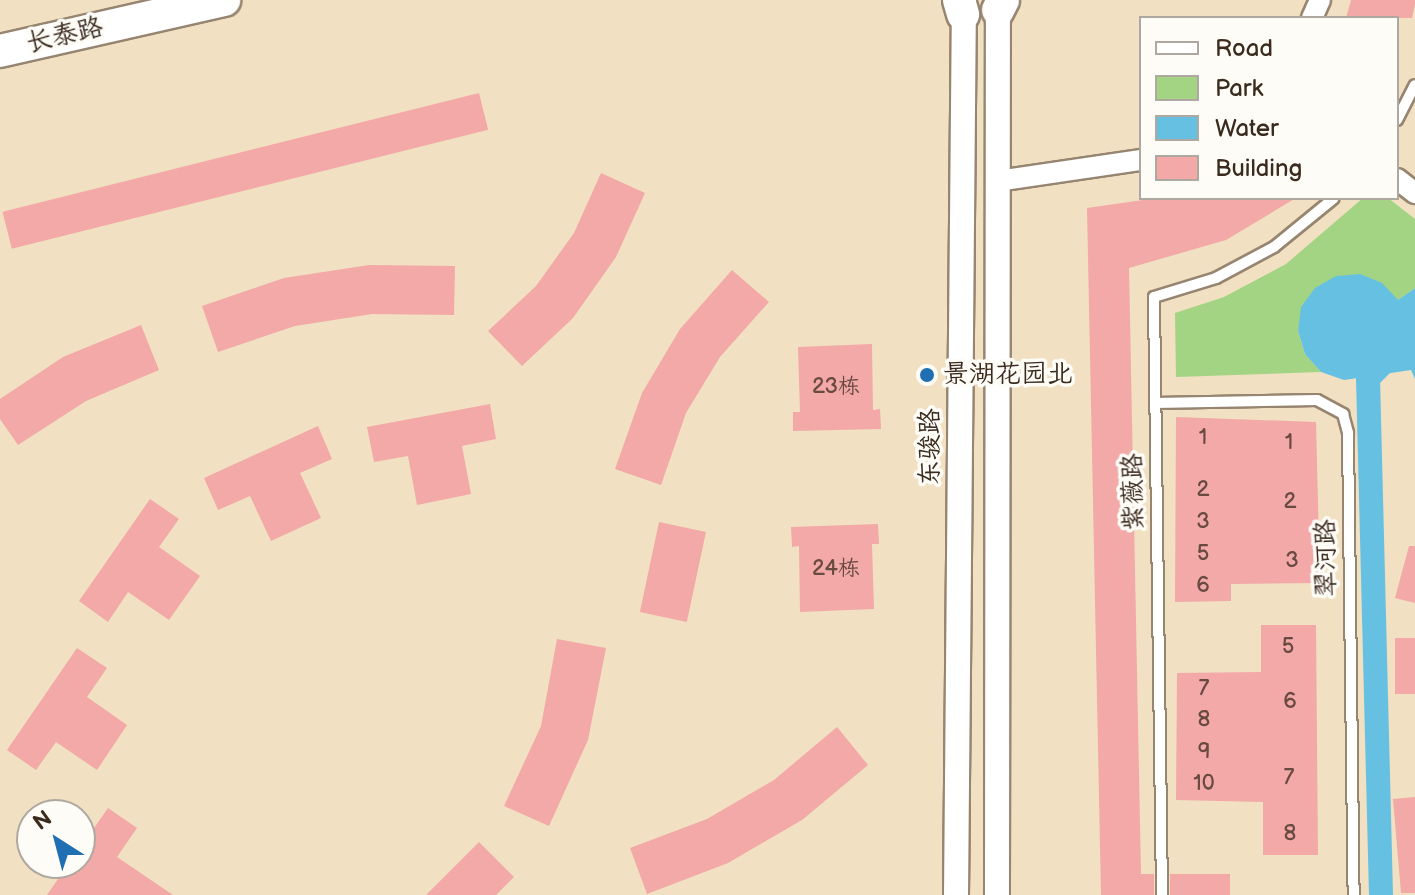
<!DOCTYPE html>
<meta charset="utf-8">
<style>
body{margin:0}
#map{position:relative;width:1415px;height:895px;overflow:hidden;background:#f1e0c1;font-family:"Balsamiq Sans","LXGW WenKai TC",sans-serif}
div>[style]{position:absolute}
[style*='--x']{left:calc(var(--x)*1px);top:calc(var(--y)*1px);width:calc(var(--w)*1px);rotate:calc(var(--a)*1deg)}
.green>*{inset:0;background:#a3d483}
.water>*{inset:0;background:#65c0e2}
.canal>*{height:24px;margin:-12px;padding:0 12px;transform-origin:12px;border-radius:12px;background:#65c0e2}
.building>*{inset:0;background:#f2a9a8;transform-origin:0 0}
.roads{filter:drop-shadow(2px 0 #968570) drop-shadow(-2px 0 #968570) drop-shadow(0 2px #968570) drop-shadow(0 -2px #968570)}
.service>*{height:10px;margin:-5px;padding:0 5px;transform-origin:5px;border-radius:5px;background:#fff}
.minor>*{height:20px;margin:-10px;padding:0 10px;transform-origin:10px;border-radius:10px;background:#fff}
.tertiary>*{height:24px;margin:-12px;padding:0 12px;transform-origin:12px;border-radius:12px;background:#fff}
.trunk>*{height:32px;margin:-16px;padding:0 16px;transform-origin:16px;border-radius:16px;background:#fff}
.dots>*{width:22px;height:22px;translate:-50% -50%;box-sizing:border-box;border:4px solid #fdfcf7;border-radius:50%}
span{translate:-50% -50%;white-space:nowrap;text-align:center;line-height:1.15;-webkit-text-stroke:7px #fdfcf7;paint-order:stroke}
.number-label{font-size:22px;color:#694a40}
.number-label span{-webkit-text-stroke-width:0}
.street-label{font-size:26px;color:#3b2a1e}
.poi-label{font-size:26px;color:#3b2a1e}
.left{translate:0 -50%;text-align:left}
.legend{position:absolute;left:1139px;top:16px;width:260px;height:184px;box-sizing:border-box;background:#fdfcf7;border:2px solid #afa8a0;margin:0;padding:10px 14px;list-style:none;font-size:24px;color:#3b2a1e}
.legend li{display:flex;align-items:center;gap:16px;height:40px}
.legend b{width:40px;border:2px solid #afa8a0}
.north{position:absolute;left:16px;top:799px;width:80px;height:80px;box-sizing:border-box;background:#fdfcf7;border:2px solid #afa8a0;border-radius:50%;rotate:324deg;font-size:22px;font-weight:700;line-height:32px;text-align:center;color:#3b2a1e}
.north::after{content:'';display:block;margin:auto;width:28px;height:36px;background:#1f6fb2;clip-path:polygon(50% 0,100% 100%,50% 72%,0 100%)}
</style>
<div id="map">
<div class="green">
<i style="clip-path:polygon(1363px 198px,1388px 198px,1415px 219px,1415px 288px,1398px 300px,1302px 307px,1298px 331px,1305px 354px,1321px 372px,1176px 377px,1175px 313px,1224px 297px,1286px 264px)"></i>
</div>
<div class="water">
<i style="clip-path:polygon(1360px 274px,1382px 283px,1398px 300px,1415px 288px,1415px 379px,1411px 370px,1344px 380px,1321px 372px,1305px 354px,1298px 331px,1301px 307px,1315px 288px,1336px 276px)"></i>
</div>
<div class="canal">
<i style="--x:1381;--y:895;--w:517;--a:-91.44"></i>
<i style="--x:1368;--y:378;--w:66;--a:-45"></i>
</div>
<div class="building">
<i style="clip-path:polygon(1351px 0,1415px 0,1415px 4px,1412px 18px,1346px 18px)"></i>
<i style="left:479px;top:93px;width:38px;height:491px;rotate:76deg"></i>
<i style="clip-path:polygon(601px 173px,645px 193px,616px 257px,573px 318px,522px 366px,488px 331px,536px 286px,574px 233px)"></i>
<i style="clip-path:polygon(1157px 198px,1296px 198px,1226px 240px,1129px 268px,1141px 874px,1154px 874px,1154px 895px,1101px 895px,1087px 208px)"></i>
<i style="clip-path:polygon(369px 265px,455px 266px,454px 315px,372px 314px,295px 326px,218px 352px,202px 306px,284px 278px)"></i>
<i style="clip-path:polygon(732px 270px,769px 302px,720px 357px,686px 413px,661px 485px,615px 469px,642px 393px,680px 329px)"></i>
<i style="clip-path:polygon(141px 325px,159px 370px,86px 401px,18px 445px,0 419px,0 399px,63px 357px)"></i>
<i style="clip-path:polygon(872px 344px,873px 410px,880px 409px,881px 429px,793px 431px,793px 412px,800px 412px,798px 347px)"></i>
<i style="clip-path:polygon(490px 404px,496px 439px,462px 446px,471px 494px,417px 505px,408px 456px,374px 462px,367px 427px)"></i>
<i style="clip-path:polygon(1176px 417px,1316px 422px,1320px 583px,1231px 584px,1231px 601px,1175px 602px)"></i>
<i style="clip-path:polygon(318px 426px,332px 459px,300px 473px,321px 518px,271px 541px,250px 496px,218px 510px,204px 478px)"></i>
<i style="clip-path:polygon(150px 499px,179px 519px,159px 547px,200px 576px,169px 620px,128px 592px,108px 622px,79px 601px)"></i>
<i style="left:659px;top:522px;width:48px;height:92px;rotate:12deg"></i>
<i style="clip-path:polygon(878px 524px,879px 544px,872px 544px,874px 609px,800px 612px,799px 546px,792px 547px,791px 527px)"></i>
<i style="clip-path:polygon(1409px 546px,1415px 546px,1415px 603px,1395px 598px)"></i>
<i style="clip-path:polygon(1261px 625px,1316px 625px,1318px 855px,1263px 855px,1263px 802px,1176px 800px,1177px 673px,1261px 672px)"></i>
<i style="left:1395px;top:638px;width:20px;height:56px"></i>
<i style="clip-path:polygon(557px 639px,606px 648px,588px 740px,549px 826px,504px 806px,541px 726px)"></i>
<i style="clip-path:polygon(77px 648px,107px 668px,87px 697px,127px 725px,97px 770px,56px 742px,36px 770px,7px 750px)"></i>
<i style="clip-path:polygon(837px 727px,868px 765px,802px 820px,728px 863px,647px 894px,630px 848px,707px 819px,774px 780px)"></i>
<i style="clip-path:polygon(1415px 797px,1415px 893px,1401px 893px,1393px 799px)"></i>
<i style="clip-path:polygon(108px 808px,137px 828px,117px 857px,173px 895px,47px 895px,69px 863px,80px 863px,80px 848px)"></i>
<i style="clip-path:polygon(479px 842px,514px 877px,496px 895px,426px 895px)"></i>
<i style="left:1170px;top:874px;width:60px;height:21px"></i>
</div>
<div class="roads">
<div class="service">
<i style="--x:1397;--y:120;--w:39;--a:-63"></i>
<i style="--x:1155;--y:403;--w:162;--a:-1.1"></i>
<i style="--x:1317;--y:400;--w:30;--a:28"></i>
<i style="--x:1343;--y:414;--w:20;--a:75"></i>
<i style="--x:1348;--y:433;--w:462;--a:89.3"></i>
<i style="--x:1162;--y:895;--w:598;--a:-90.77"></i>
<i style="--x:1154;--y:297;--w:65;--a:-17"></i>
<i style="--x:1216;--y:278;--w:66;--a:-28.1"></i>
<i style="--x:1274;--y:247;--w:77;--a:-39.2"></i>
</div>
<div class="minor">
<i style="--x:1312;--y:18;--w:20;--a:-66"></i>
<i style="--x:1397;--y:179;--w:23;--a:38"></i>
<i style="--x:998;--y:181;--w:145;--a:-8.4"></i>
</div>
<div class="tertiary">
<i style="--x:956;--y:895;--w:895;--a:-89.49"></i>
<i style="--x:997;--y:895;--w:895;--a:-89.94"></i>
</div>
<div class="trunk">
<i style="--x:959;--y:0;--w:15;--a:74"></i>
<i style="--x:998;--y:10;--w:11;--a:-63"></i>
<i style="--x:0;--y:51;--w:230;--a:-12.8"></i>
</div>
</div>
<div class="dots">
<i style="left:927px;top:375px;background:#1f6fb2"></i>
</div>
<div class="number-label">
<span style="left:836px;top:387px">23栋</span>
<span style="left:1203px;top:438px">1</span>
<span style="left:1289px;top:443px">1</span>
<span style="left:1203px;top:490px">2</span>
<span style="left:1290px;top:502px">2</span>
<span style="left:1203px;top:522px">3</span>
<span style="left:1203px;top:554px">5</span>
<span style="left:1292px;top:561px">3</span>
<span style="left:836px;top:569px">24栋</span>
<span style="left:1203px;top:586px">6</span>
<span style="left:1288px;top:647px">5</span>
<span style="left:1204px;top:689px">7</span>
<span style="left:1290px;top:702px">6</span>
<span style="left:1204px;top:720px">8</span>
<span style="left:1204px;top:752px">9</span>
<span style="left:1289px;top:778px">7</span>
<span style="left:1204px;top:784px">10</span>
<span style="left:1290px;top:834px">8</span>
</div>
<div class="street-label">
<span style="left:65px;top:36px;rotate:-13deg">长泰路</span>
<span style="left:931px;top:447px;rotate:-90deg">东骏路</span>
<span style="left:1134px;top:492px;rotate:-91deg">紫薇路</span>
<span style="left:1327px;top:558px;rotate:-91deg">翠河路</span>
</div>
<div class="poi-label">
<span class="left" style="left:943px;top:375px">景湖花园北</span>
</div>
<ul class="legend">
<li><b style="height:10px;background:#fff"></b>Road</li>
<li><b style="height:22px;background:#a3d483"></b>Park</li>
<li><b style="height:22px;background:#65c0e2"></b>Water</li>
<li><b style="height:22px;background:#f2a9a8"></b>Building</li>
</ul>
<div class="north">N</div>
</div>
